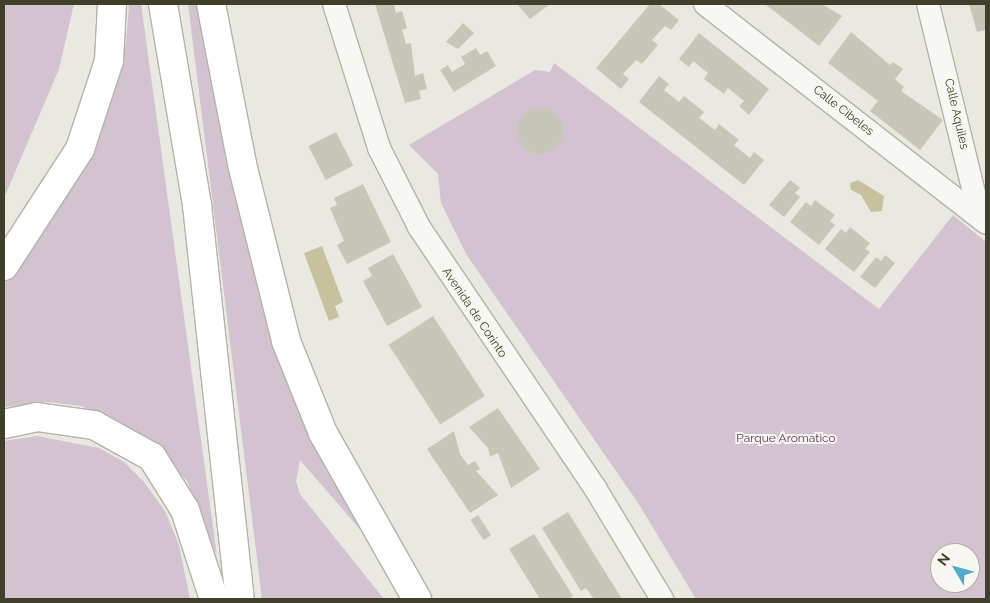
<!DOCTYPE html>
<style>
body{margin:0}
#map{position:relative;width:990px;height:603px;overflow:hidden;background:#e9e9e1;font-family:Raleway,sans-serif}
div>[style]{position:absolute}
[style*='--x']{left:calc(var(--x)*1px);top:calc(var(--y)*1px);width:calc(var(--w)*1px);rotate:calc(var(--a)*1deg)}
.green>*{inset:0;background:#d3c3d1}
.water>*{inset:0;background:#c7c29e}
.building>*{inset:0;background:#c6c6b9;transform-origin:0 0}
.round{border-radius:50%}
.roads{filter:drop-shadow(1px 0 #b3b3a6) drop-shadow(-1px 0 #b3b3a6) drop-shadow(0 1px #b3b3a6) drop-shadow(0 -1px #b3b3a6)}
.street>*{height:22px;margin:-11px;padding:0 11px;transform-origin:11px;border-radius:11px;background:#f7f8f4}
.highway>*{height:28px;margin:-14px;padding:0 14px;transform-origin:14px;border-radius:14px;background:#fff}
span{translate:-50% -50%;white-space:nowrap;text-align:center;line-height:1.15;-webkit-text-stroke:4px #f7f6f1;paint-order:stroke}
.street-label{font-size:12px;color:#40402a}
.park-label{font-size:12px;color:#5b3855}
.frame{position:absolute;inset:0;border:5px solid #40402a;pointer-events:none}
.north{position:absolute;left:930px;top:543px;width:50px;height:50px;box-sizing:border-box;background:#f7f6f1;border:1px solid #aeada1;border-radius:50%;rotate:307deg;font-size:14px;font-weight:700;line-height:20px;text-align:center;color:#40402a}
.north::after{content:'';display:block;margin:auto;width:18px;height:22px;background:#4dacc7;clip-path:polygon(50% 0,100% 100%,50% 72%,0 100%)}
</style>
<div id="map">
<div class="green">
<i style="clip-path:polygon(4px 4px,74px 4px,59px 69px,4px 198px)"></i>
<i style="clip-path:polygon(129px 4px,141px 4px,217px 556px,187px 481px,149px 440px,115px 419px,81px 406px,48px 402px,4px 407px,4px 283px,61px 203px,89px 155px,111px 102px,126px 42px)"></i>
<i style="clip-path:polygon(188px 4px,199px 4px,255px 276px,270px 326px,333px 479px,364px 534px,300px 460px,296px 481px,300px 494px,384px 599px,262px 599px)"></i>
<i style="clip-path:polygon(evenodd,554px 63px,879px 309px,953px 215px,986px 242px,986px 599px,696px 599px,638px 503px,466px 254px,441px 203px,438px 174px,409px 145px,535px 70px,550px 72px,554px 63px,940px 553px,970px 553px,970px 583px,940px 583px,940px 553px)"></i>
<i style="clip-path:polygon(37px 436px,99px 448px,124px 462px,144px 482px,165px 511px,179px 545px,190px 599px,4px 599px,4px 441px)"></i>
</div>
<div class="water">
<i style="clip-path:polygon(858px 180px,884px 196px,882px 211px,871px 212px,861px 195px,851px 190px,850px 183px)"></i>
<i style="clip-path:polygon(322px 246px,343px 302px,335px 306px,339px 317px,329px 321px,304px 253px)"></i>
</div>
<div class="building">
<i style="clip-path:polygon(375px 4px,394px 4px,396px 13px,402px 11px,407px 28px,402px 30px,406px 44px,411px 43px,415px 76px,423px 73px,427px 89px,419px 91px,421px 99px,405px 103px)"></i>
<i style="clip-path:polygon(517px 4px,550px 4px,530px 19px)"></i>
<i style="clip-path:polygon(650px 4px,659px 4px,679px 20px,671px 30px,665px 26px,652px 40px,658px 45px,642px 64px,636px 60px,623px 74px,629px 79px,621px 89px,596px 68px)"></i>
<i style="clip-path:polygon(765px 4px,822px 4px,842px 16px,819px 46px)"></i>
<i style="clip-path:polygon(969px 4px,986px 4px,986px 30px,977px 32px)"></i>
<i style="clip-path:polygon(463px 23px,474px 33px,458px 49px,446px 42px)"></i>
<i style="clip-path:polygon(851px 32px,890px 65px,893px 62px,903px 69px,895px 79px,904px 87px,901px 91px,943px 120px,920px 150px,870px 111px,878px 101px,828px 63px)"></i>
<i style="clip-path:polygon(699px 33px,769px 89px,749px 115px,739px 106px,744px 101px,728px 88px,724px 94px,704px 79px,708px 73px,693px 61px,689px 67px,679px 59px)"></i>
<i style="clip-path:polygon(476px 48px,480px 55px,487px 51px,496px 66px,454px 92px,440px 70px,448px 65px,452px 72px,465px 64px,461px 57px)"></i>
<i style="clip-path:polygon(659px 76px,669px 84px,664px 90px,679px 102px,684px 96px,704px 112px,699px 118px,715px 130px,719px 124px,739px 140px,734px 145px,750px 158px,754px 152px,764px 160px,744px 185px,639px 102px)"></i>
<i class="round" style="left:517px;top:108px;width:46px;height:46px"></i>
<i style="left:336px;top:132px;width:38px;height:31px;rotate:63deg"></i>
<i style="clip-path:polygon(790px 180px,800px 188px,795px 193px,800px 197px,784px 217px,769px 205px)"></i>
<i style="clip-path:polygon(363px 184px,391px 242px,347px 264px,337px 245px,344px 241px,330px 208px,337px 205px,334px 198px)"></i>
<i style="clip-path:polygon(815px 200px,835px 215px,830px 221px,835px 225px,819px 245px,790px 222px,806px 202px,811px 206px)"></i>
<i style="clip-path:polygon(850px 227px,870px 243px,865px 249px,870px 252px,854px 272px,825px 249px,841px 229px,846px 233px)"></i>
<i style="clip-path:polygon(393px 254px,422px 307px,387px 326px,363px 281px,372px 276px,368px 268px)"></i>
<i style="clip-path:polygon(885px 255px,895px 263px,875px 288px,860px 277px,876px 257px,881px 261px)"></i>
<i style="left:433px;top:316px;width:95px;height:53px;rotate:57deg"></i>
<i style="clip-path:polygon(498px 408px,540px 469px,511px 488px,498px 453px,490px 457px,488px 448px,469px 427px)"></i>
<i style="clip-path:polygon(454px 431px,460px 454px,468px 465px,475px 461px,480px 469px,476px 471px,498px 495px,470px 513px,427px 449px)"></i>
<i style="clip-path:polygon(568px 512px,622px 599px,594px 599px,586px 588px,581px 591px,542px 528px)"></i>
<i style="left:478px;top:515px;width:24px;height:9px;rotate:57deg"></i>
<i style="clip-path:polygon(534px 534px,573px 596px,569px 599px,540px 599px,509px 549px)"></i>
</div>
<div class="roads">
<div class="street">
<i style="--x:334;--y:4;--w:151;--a:72.6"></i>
<i style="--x:379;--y:148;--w:89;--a:63.1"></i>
<i style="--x:419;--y:227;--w:315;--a:56"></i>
<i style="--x:595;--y:488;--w:130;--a:58.9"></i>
<i style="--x:705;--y:4;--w:356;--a:37.9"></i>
<i style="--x:928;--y:4;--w:220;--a:76.3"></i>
</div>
<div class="highway">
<i style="--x:163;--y:4;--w:204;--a:80.4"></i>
<i style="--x:197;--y:205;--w:396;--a:83.8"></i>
<i style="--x:211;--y:4;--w:163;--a:79"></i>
<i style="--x:242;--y:164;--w:182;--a:76"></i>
<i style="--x:286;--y:341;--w:99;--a:68.1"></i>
<i style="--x:323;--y:433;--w:191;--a:60.5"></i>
<i style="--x:4;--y:266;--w:140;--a:-57"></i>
<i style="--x:80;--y:149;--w:93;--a:-71.8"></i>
<i style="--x:109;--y:61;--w:57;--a:-87"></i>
<i style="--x:4;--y:424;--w:34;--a:-12"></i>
<i style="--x:37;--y:417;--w:58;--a:8"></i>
<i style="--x:94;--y:425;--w:66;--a:28.9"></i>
<i style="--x:152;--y:457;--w:62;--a:58.1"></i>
<i style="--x:185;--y:510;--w:94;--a:72"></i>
</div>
</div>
<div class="street-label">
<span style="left:843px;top:111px;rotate:38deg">Calle Cibeles</span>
<span style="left:956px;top:114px;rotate:77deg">Calle Aquiles</span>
<span style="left:474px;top:313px;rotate:56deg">Avenida de Corinto</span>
</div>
<div class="park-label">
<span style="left:786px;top:439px">Parque Aromatico</span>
</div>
<div class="frame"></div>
<div class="north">N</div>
</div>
